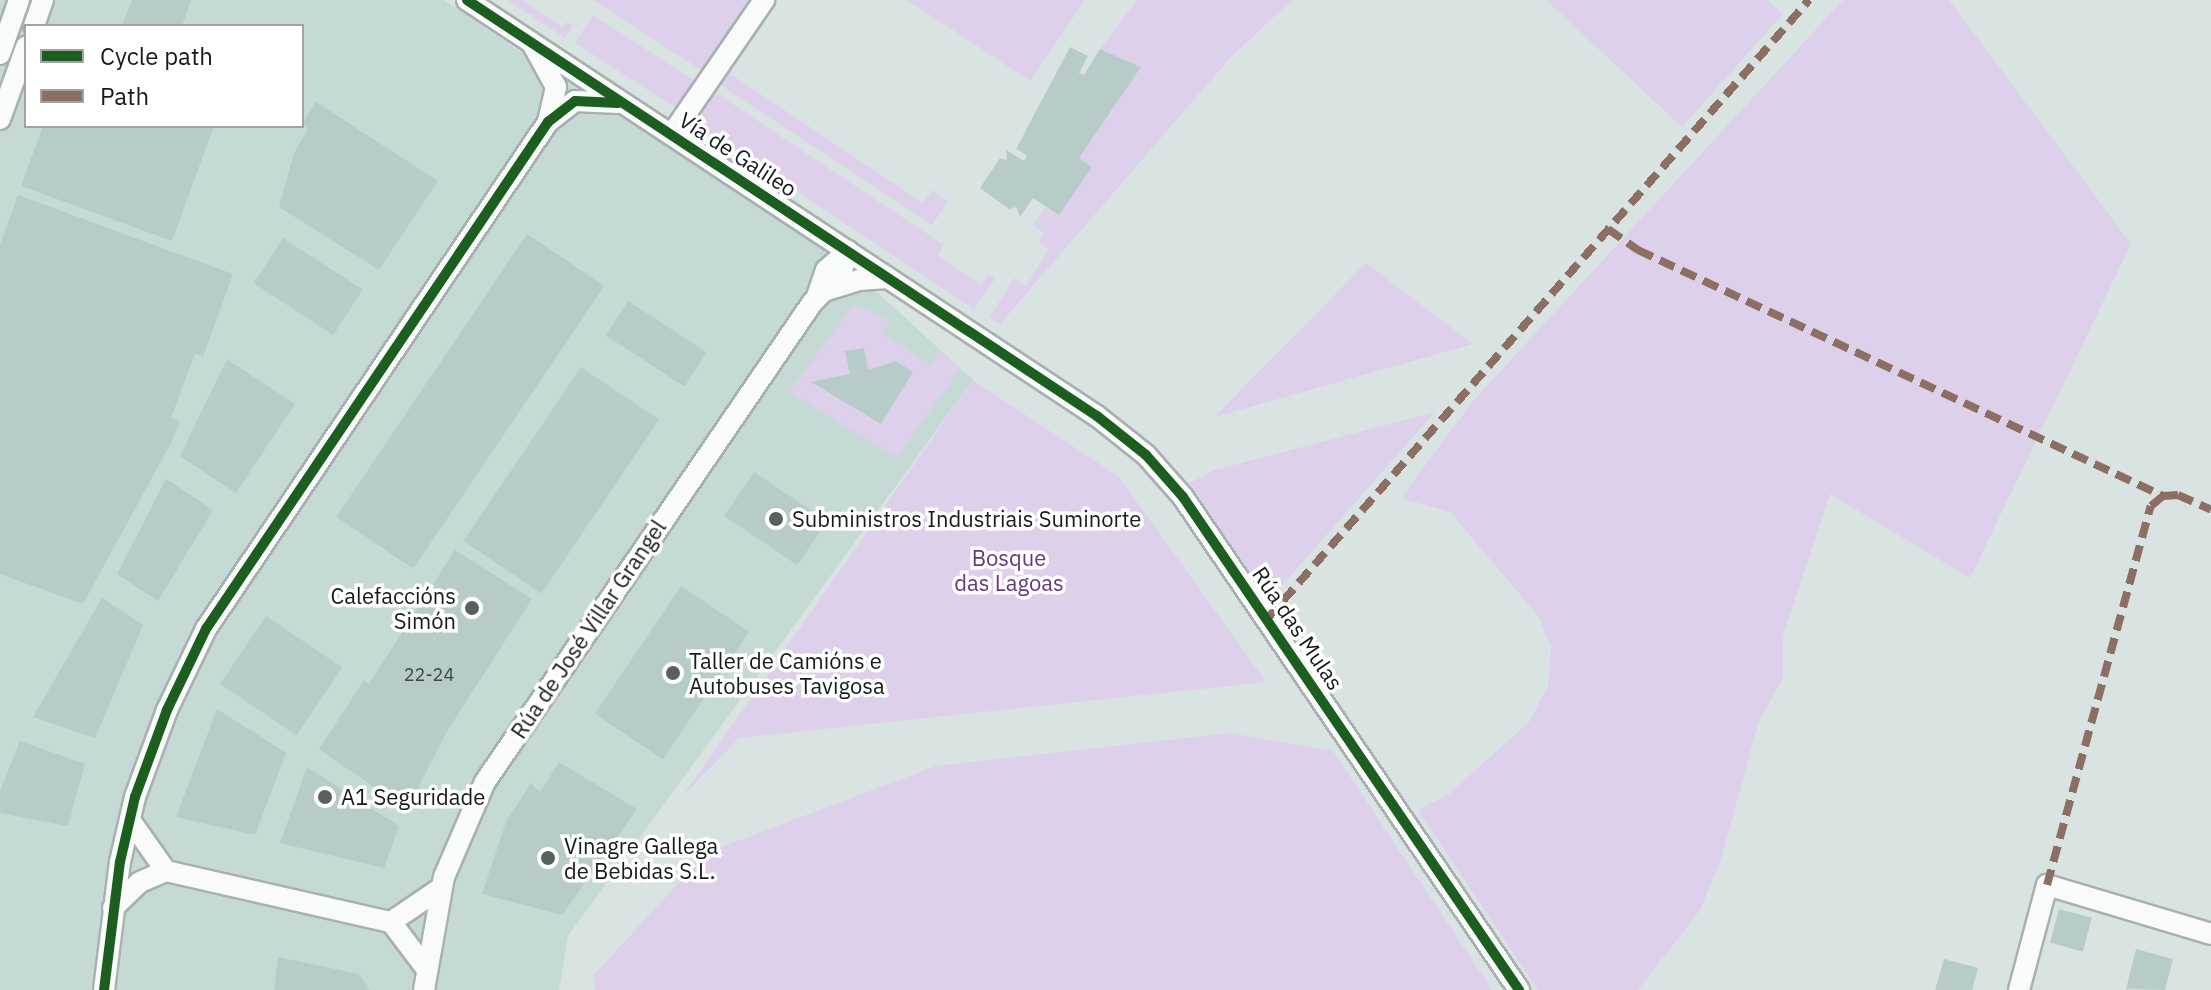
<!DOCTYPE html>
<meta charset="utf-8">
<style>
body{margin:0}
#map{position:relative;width:2211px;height:990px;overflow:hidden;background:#d9e4e2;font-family:"IBM Plex Sans",sans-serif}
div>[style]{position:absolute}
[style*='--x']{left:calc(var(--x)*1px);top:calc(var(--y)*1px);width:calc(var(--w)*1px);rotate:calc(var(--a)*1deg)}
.built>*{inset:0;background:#c5d9d5}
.green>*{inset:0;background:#dcd0ea;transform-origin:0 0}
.building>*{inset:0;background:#b7ccc9;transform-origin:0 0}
.roads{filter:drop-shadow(2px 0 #a8b1af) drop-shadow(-2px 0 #a8b1af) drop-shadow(0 2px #a8b1af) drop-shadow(0 -2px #a8b1af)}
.minor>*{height:20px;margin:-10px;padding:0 10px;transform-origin:10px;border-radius:10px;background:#f9fbfb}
.quiet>*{height:8px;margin-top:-4px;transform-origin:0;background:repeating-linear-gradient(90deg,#8d6e63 0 16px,transparent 0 24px)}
.cycleway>*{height:10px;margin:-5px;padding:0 5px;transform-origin:5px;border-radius:5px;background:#1b5e20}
.dots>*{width:22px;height:22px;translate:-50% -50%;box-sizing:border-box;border:4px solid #fff;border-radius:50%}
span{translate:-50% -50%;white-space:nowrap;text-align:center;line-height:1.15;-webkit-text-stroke:7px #fff;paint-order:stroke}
.number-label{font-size:18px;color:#3d4746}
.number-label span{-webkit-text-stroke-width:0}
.street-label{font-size:22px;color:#141b1a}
.poi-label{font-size:22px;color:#141b1a}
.left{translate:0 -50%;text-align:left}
.right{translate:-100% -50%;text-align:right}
.park-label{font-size:22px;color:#65397b}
.legend{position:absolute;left:24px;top:24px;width:280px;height:104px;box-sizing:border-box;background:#fff;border:2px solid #a1a4a3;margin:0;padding:10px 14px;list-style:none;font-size:24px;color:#141b1a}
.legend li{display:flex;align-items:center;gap:16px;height:40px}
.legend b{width:40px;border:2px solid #a1a4a3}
</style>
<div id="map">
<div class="built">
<i style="clip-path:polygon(evenodd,0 0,444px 0,561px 79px,783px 206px,973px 380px,568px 936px,559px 990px,0 990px,0 0,26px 26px,302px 26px,302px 126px,26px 126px,26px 26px)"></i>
</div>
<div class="green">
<i style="clip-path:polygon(508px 0,522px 0,563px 27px,567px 22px,573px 26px,565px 38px)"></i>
<i style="clip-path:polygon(593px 0,750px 0,701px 70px)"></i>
<i style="clip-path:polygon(907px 0,1085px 0,1030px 81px)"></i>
<i style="clip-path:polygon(1137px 0,1292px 0,1230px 58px,1000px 324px,989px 318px,1014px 278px,1026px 286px,1049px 249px,1039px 242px,1044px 233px,1033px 225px,1046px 207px,1058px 214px,1079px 158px,1141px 67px,1100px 49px)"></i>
<i style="clip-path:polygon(1546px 0,1768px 0,1783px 14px,1682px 127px)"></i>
<i style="clip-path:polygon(1843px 0,1949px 0,2131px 244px,1970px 578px,1830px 494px,1783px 636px,1783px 678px,1759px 721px,1721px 859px,1700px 910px,1638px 990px,1538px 990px,1418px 810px,1449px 794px,1529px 722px,1548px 686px,1551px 648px,1539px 617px,1450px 512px,1401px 498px,1473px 401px)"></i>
<i style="left:593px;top:15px;width:122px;height:33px;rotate:33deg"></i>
<i style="clip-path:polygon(726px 71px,923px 203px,933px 190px,948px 202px,932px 225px,717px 83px)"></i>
<i style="clip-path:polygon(713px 91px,944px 245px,938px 256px,981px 285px,989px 274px,995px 279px,974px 309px,692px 121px)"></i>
<i style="clip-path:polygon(1366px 263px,1473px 344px,1214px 417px)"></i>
<i style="clip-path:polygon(854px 304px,890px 320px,882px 333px,931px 365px,939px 351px,961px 368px,897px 458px,789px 392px)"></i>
<i style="clip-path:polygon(973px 380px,1119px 477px,1266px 682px,739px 738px,682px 797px)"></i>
<i style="clip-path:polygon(1435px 412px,1269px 600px,1190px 483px,1215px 470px)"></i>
<i style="clip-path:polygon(1230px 733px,1333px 751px,1492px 990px,596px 990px,593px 976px,706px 853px,936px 766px)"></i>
</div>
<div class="building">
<i style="clip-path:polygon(132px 0,191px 0,182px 26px,122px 26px)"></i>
<i style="clip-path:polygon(1070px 47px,1088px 56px,1079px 73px,1084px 75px,1100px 49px,1141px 67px,1079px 158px,1092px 167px,1059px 215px,1033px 198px,1020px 217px,1016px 207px,1009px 209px,980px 188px,1000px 158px,1007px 160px,1006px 150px,1024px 161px,1027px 155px,1016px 149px)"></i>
<i style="clip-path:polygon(316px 102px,438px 181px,379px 270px,279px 207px,294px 153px,308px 129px,302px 124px)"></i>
<i style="clip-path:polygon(43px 126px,214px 126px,172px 241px,21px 186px)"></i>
<i style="clip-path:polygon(18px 195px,233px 274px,203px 357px,195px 354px,171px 418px,180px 422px,171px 443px,83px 604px,0 574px,0 245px)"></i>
<i style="left:527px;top:234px;width:93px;height:341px;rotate:34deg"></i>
<i style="left:283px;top:238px;width:95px;height:54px;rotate:33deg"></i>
<i style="left:628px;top:301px;width:94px;height:41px;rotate:33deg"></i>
<i style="clip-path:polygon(864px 348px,868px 370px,896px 361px,913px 372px,881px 424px,811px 382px,850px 374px,845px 351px)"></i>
<i style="clip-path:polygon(227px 359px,295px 404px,236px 493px,180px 456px)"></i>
<i style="left:581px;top:367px;width:94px;height:210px;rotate:34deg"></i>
<i style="left:754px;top:472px;width:88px;height:53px;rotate:34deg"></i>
<i style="clip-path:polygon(166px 479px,213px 510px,158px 601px,117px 574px)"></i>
<i style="clip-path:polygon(455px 550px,532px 599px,446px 733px,407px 810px,319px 749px,364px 680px,369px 684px)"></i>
<i style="left:681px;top:586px;width:82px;height:154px;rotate:34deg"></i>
<i style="clip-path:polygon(102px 598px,143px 625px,95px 738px,33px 717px)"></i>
<i style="left:266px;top:616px;width:92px;height:82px;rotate:34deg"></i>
<i style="clip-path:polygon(217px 709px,286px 753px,255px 835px,176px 817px)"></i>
<i style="clip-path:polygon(20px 741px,85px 764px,68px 826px,0 813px,0 791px)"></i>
<i style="clip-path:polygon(559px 762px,637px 809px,562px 915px,482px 894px,506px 822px,531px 783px,540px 792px)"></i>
<i style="clip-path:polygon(307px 767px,399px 826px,384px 868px,280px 843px)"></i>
<i style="left:2059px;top:909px;width:34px;height:35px;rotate:15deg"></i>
<i style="clip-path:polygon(2136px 949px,2173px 959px,2165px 990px,2126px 989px)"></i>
<i style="clip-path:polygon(278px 957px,359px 974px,370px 990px,274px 990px)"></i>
<i style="clip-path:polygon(1944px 959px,1978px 968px,1972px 990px,1935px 990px)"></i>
</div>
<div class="roads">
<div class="minor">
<i style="--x:467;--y:0;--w:755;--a:33.44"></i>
<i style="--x:1097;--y:416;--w:63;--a:38.5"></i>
<i style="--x:1146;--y:455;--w:56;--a:48.6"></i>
<i style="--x:1183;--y:497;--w:597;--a:55.72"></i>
<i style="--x:34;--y:26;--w:28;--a:-71"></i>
<i style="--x:533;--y:45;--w:48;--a:61.3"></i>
<i style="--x:556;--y:87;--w:36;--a:103"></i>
<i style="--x:0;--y:54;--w:57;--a:-70.6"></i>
<i style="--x:0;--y:119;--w:77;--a:-70.1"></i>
<i style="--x:672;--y:134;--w:163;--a:-55.5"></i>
<i style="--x:827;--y:290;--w:34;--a:-17"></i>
<i style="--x:859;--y:280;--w:29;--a:-4"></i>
<i style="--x:130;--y:820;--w:62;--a:54.8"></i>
<i style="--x:113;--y:908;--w:37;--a:-44"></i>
<i style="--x:140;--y:882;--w:28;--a:-23"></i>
<i style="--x:166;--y:871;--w:231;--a:12.8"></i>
<i style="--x:391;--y:922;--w:56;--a:52.9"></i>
<i style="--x:391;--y:922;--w:60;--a:-34.2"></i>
<i style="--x:104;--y:990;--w:129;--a:-82.9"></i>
<i style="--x:120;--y:862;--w:67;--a:-77"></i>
<i style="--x:135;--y:797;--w:93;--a:-69.8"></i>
<i style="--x:167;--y:710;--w:90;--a:-64.3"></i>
<i style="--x:206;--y:629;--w:612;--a:-56"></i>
<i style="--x:548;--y:122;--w:34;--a:-38"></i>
<i style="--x:575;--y:101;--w:43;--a:2.7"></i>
<i style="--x:424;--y:990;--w:115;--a:-80"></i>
<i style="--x:444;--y:877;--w:103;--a:-66.7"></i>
<i style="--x:485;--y:782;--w:580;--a:-55.68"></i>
<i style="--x:812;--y:303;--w:41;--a:-45"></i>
<i style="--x:841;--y:274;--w:24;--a:-73"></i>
<i style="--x:848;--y:251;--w:29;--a:139"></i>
<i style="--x:826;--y:270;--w:28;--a:109"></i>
<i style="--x:2019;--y:990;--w:109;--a:-75.1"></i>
<i style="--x:2047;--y:885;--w:171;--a:16.6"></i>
</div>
</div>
<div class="quiet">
<i style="--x:1608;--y:229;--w:37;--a:35"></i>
<i style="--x:1638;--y:250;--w:580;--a:25.11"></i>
<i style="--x:1267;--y:619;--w:823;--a:-48.79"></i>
<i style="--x:2047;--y:885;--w:393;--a:-74.7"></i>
<i style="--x:2151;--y:506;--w:16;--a:-40"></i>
<i style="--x:2163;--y:496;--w:15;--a:-4"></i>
<i style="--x:2178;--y:495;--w:36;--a:24"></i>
</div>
<div class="cycleway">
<i style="--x:467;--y:0;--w:755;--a:33.44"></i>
<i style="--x:1097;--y:416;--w:63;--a:38.5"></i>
<i style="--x:1146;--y:455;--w:56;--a:48.6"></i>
<i style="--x:1183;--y:497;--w:597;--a:55.72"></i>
<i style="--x:104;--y:990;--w:129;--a:-82.9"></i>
<i style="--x:120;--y:862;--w:67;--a:-77"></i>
<i style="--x:135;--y:797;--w:93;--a:-69.8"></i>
<i style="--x:167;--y:710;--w:90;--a:-64.3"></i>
<i style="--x:206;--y:629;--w:612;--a:-56"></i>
<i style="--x:548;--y:122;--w:34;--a:-38"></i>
<i style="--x:575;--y:101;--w:43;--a:2.7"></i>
</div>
<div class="dots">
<i style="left:776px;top:519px;background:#596160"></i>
<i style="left:472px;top:608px;background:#596160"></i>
<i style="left:673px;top:673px;background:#596160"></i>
<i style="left:325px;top:797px;background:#596160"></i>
<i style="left:548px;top:858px;background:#596160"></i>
</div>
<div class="number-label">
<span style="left:429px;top:675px">22-24</span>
</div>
<div class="street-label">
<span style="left:738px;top:154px;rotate:33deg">Vía de Galileo</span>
<span style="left:1298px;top:628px;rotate:56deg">Rúa das Mulas</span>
<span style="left:588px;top:629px;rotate:-56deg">Rúa de José Villar Grangel</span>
</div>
<div class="poi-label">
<span class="left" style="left:792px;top:519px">Subministros Industriais Suminorte</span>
<span class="right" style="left:456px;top:608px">Calefaccións<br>Simón</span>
<span class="left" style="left:689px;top:673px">Taller de Camións e<br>Autobuses Tavigosa</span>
<span class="left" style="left:341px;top:797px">A1 Seguridade</span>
<span class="left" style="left:564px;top:858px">Vinagre Gallega<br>de Bebidas S.L.</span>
</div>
<div class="park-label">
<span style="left:1009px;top:570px">Bosque<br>das Lagoas</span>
</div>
<ul class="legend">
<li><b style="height:10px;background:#1b5e20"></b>Cycle path</li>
<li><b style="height:10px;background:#8d6e63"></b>Path</li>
</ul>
</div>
